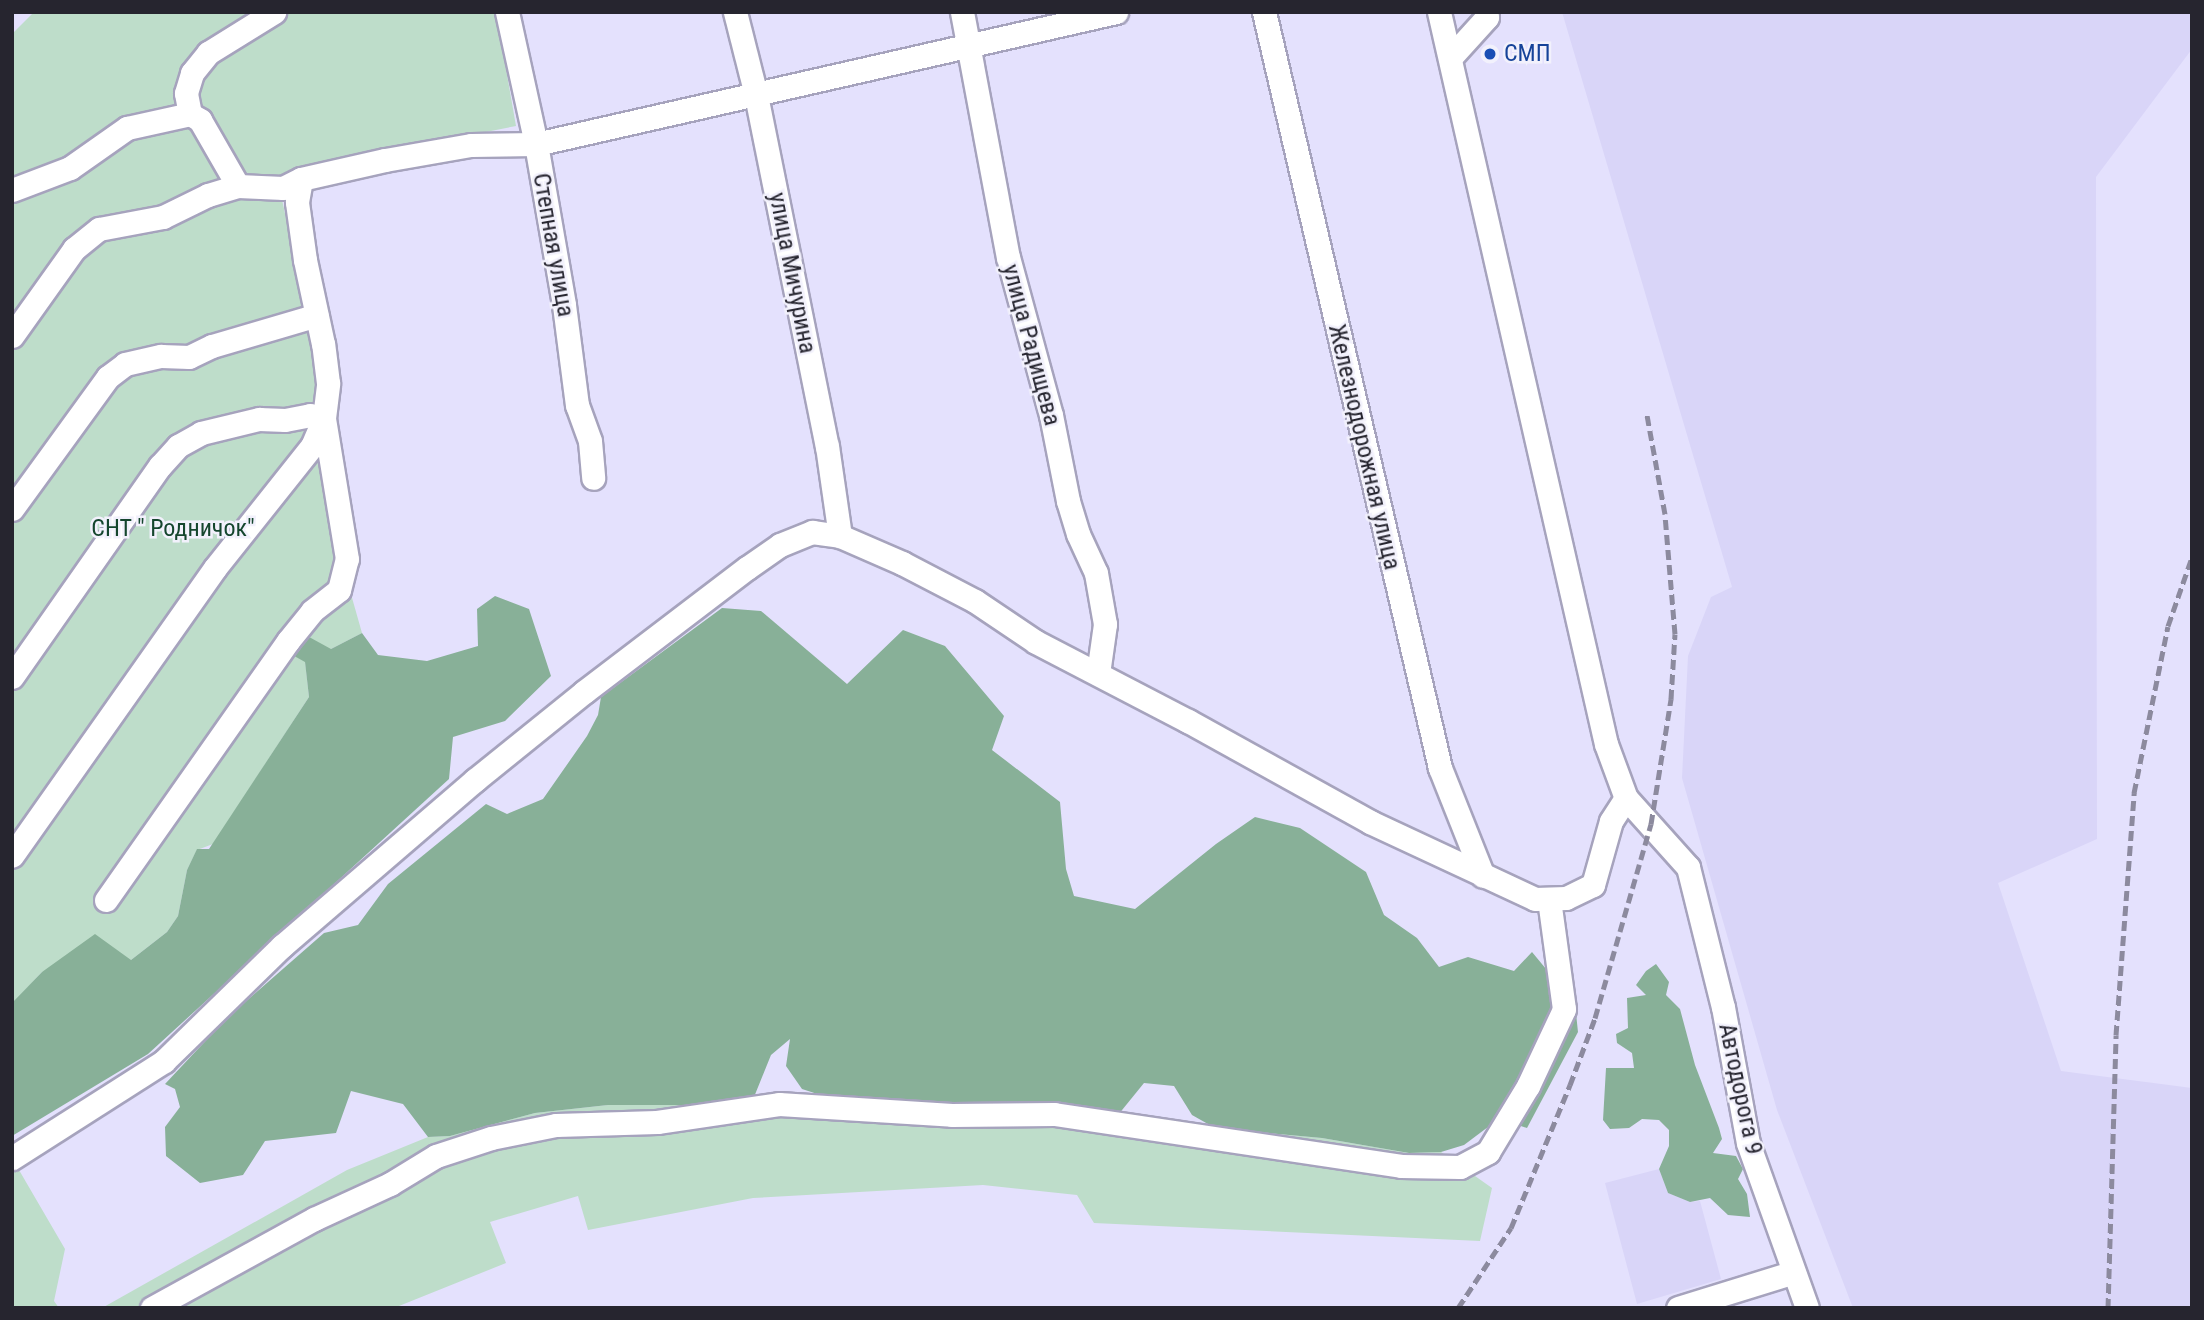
<!DOCTYPE html>
<meta charset="utf-8">
<style>
body{margin:0}
#map{position:relative;width:2204px;height:1320px;overflow:hidden;background:#e4e1fd;font-family:"Roboto Condensed",sans-serif}
div>[style]{position:absolute}
[style*='--x']{left:calc(var(--x)*1px);top:calc(var(--y)*1px);width:calc(var(--w)*1px);rotate:calc(var(--a)*1deg)}
.built>*{inset:0;background:#d9d5f8}
.green>*{inset:0;background:#beddca}
.forest>*{inset:0;background:#88b098}
.roads{filter:drop-shadow(2px 0 #a6a3bd) drop-shadow(-2px 0 #a6a3bd) drop-shadow(0 2px #a6a3bd) drop-shadow(0 -2px #a6a3bd)}
.minor>*{height:23px;margin:-11.5px;padding:0 11.5px;transform-origin:11.5px;border-radius:11.5px;background:#fff}
.rail>*{height:5px;margin-top:-2.5px;transform-origin:0;background:repeating-linear-gradient(90deg,#8c8a9e 0 10px,transparent 0 15px)}
.dots>*{width:19px;height:19px;translate:-50% -50%;box-sizing:border-box;border:4px solid #f2f1fc;border-radius:50%}
span{translate:-50% -50%;white-space:nowrap;text-align:center;line-height:1.15;-webkit-text-stroke:5px #f2f1fc;paint-order:stroke}
.transit-label{font-size:24px;color:#164399}
.left{translate:0 -50%;text-align:left}
.street-label{font-size:24px;color:#26252f}
.park-label{font-size:24px;color:#15462e}
.frame{position:absolute;inset:0;border:14px solid #26252f;pointer-events:none}
</style>
<div id="map">
<div class="built">
<i style="clip-path:polygon(1562px 12px,2192px 12px,2192px 49px,2096px 177px,2097px 839px,1998px 883px,2061px 1071px,2192px 1088px,2192px 1308px,1853px 1308px,1777px 1110px,1682px 778px,1688px 656px,1711px 597px,1732px 587px)"></i>
<i style="clip-path:polygon(1659px 1169px,1668px 1193px,1690px 1202px,1700px 1201px,1721px 1279px,1637px 1304px,1605px 1183px)"></i>
</div>
<div class="green">
<i style="clip-path:polygon(34px 12px,496px 12px,516px 126px,287px 171px,280px 190px,315px 355px,317px 407px,339px 552px,362px 633px,331px 649px,287px 652px,305px 661px,309px 697px,213px 844px,197px 850px,187px 870px,178px 916px,167px 932px,131px 960px,42px 972px,12px 1004px,12px 34px)"></i>
<i style="clip-path:polygon(608px 1105px,697px 1105px,1215px 1128px,1322px 1138px,1409px 1153px,1441px 1152px,1492px 1188px,1480px 1241px,1094px 1223px,1077px 1195px,983px 1185px,753px 1198px,588px 1230px,578px 1196px,490px 1222px,506px 1263px,394px 1308px,102px 1308px,347px 1170px,428px 1137px,450px 1136px,535px 1113px)"></i>
<i style="clip-path:polygon(12px 1158px,65px 1249px,54px 1301px,59px 1308px,12px 1308px)"></i>
</div>
<div class="forest">
<i style="clip-path:polygon(495px 596px,529px 609px,551px 676px,505px 721px,453px 737px,449px 779px,148px 1054px,12px 1136px,13px 1002px,42px 972px,95px 934px,131px 960px,167px 932px,178px 916px,187px 870px,197px 849px,209px 849px,309px 697px,305px 662px,287px 652px,300px 632px,331px 649px,362px 633px,378px 655px,427px 661px,478px 646px,477px 609px)"></i>
<i style="clip-path:polygon(722px 608px,761px 611px,847px 684px,903px 630px,945px 646px,1004px 716px,992px 750px,1060px 802px,1066px 869px,1074px 896px,1135px 909px,1216px 844px,1255px 817px,1300px 828px,1366px 872px,1384px 915px,1417px 938px,1439px 967px,1468px 957px,1514px 971px,1532px 952px,1575px 1004px,1578px 1032px,1527px 1128px,1506px 1121px,1488px 1127px,1464px 1145px,1441px 1152px,1409px 1153px,1322px 1138px,1215px 1128px,1192px 1115px,1174px 1086px,1144px 1083px,1118px 1115px,842px 1102px,802px 1089px,786px 1066px,790px 1039px,771px 1055px,754px 1097px,697px 1105px,608px 1105px,535px 1113px,450px 1136px,428px 1137px,403px 1104px,351px 1091px,336px 1133px,265px 1141px,243px 1175px,200px 1183px,166px 1156px,165px 1127px,180px 1107px,175px 1089px,165px 1084px,227px 1018px,324px 933px,358px 925px,388px 884px,486px 804px,507px 814px,543px 799px,587px 736px,598px 715px,601px 697px)"></i>
<i style="clip-path:polygon(1656px 964px,1669px 982px,1666px 995px,1680px 1009px,1695px 1065px,1719px 1128px,1722px 1139px,1713px 1153px,1736px 1156px,1743px 1169px,1738px 1179px,1747px 1194px,1750px 1217px,1728px 1215px,1710px 1198px,1690px 1202px,1668px 1193px,1659px 1169px,1669px 1146px,1669px 1130px,1659px 1120px,1642px 1119px,1629px 1128px,1610px 1129px,1603px 1120px,1606px 1068px,1634px 1068px,1632px 1053px,1617px 1043px,1616px 1034px,1628px 1028px,1627px 998px,1646px 995px,1636px 985px,1646px 971px)"></i>
</div>
<div class="roads">
<div class="minor">
<i style="--x:507;--y:12;--w:135;--a:77.6"></i>
<i style="--x:536;--y:144;--w:163;--a:80.1"></i>
<i style="--x:564;--y:305;--w:101;--a:82.6"></i>
<i style="--x:577;--y:405;--w:38;--a:70"></i>
<i style="--x:590;--y:441;--w:37;--a:85"></i>
<i style="--x:735;--y:12;--w:86;--a:75.8"></i>
<i style="--x:756;--y:95;--w:358;--a:78.6"></i>
<i style="--x:827;--y:446;--w:91;--a:81.8"></i>
<i style="--x:962;--y:12;--w:249;--a:79.4"></i>
<i style="--x:1008;--y:257;--w:164;--a:74.8"></i>
<i style="--x:1051;--y:415;--w:88;--a:78.8"></i>
<i style="--x:1068;--y:501;--w:34;--a:73"></i>
<i style="--x:1078;--y:534;--w:43;--a:65.2"></i>
<i style="--x:1096;--y:573;--w:52;--a:80"></i>
<i style="--x:1105;--y:624;--w:50;--a:98"></i>
<i style="--x:1264;--y:12;--w:776;--a:76.89"></i>
<i style="--x:1440;--y:768;--w:116;--a:68.3"></i>
<i style="--x:1439;--y:12;--w:751;--a:77.15"></i>
<i style="--x:1606;--y:744;--w:58;--a:69.7"></i>
<i style="--x:1626;--y:798;--w:93;--a:48.1"></i>
<i style="--x:1688;--y:867;--w:144;--a:76"></i>
<i style="--x:1723;--y:1007;--w:138;--a:79.6"></i>
<i style="--x:1748;--y:1143;--w:175;--a:70.3"></i>
<i style="--x:1450;--y:58;--w:55;--a:-47.9"></i>
<i style="--x:1487;--y:17;--w:5;--a:-101"></i>
<i style="--x:190;--y:114;--w:21;--a:-101"></i>
<i style="--x:186;--y:93;--w:21;--a:-73"></i>
<i style="--x:192;--y:73;--w:26;--a:-51"></i>
<i style="--x:208;--y:53;--w:78;--a:-31.8"></i>
<i style="--x:12;--y:190;--w:62;--a:-20.8"></i>
<i style="--x:70;--y:168;--w:70;--a:-35.1"></i>
<i style="--x:127;--y:128;--w:65;--a:-12.5"></i>
<i style="--x:190;--y:114;--w:12;--a:31"></i>
<i style="--x:200;--y:120;--w:76;--a:60.1"></i>
<i style="--x:12;--y:336;--w:107;--a:-54.5"></i>
<i style="--x:74;--y:249;--w:32;--a:-39"></i>
<i style="--x:99;--y:229;--w:65;--a:-10.6"></i>
<i style="--x:163;--y:217;--w:50;--a:-26.1"></i>
<i style="--x:208;--y:195;--w:31;--a:-17"></i>
<i style="--x:238;--y:186;--w:45;--a:2.5"></i>
<i style="--x:283;--y:188;--w:20;--a:-27"></i>
<i style="--x:301;--y:179;--w:86;--a:-12.7"></i>
<i style="--x:385;--y:160;--w:87;--a:-9.9"></i>
<i style="--x:471;--y:145;--w:65;--a:-0.9"></i>
<i style="--x:536;--y:144;--w:595;--a:-12.82"></i>
<i style="--x:12;--y:509;--w:163;--a:-54"></i>
<i style="--x:108;--y:377;--w:21;--a:-37"></i>
<i style="--x:125;--y:364;--w:37;--a:-13"></i>
<i style="--x:161;--y:356;--w:28;--a:2"></i>
<i style="--x:189;--y:357;--w:25;--a:-26"></i>
<i style="--x:212;--y:346;--w:109;--a:-16.4"></i>
<i style="--x:12;--y:677;--w:258;--a:-55"></i>
<i style="--x:160;--y:466;--w:27;--a:-48"></i>
<i style="--x:178;--y:446;--w:26;--a:-29"></i>
<i style="--x:201;--y:433;--w:60;--a:-13.6"></i>
<i style="--x:259;--y:419;--w:26;--a:2"></i>
<i style="--x:285;--y:420;--w:25;--a:-11"></i>
<i style="--x:310;--y:415;--w:14;--a:12"></i>
<i style="--x:324;--y:418;--w:30;--a:113"></i>
<i style="--x:312;--y:446;--w:156;--a:128.5"></i>
<i style="--x:215;--y:568;--w:352;--a:125.2"></i>
<i style="--x:106;--y:900;--w:317;--a:-54.9"></i>
<i style="--x:288;--y:641;--w:38;--a:-51"></i>
<i style="--x:312;--y:611;--w:34;--a:-38"></i>
<i style="--x:339;--y:590;--w:32;--a:-76"></i>
<i style="--x:347;--y:559;--w:143;--a:-99.3"></i>
<i style="--x:324;--y:418;--w:35;--a:-83"></i>
<i style="--x:328;--y:383;--w:39;--a:-97"></i>
<i style="--x:323;--y:344;--w:86;--a:-102.1"></i>
<i style="--x:305;--y:260;--w:59;--a:-97.9"></i>
<i style="--x:297;--y:202;--w:23;--a:-80"></i>
<i style="--x:12;--y:1158;--w:180;--a:-32.5"></i>
<i style="--x:164;--y:1061;--w:165;--a:-44.3"></i>
<i style="--x:282;--y:946;--w:255;--a:-40.7"></i>
<i style="--x:475;--y:780;--w:140;--a:-38.9"></i>
<i style="--x:584;--y:692;--w:205;--a:-37.3"></i>
<i style="--x:747;--y:568;--w:40;--a:-34.9"></i>
<i style="--x:780;--y:545;--w:35;--a:-22"></i>
<i style="--x:812;--y:532;--w:28;--a:8"></i>
<i style="--x:840;--y:536;--w:68;--a:23.5"></i>
<i style="--x:902;--y:563;--w:82;--a:27.5"></i>
<i style="--x:975;--y:601;--w:73;--a:33.9"></i>
<i style="--x:1036;--y:642;--w:171;--a:27.5"></i>
<i style="--x:1188;--y:721;--w:208;--a:29"></i>
<i style="--x:1370;--y:822;--w:182;--a:25"></i>
<i style="--x:1535;--y:899;--w:31;--a:-2"></i>
<i style="--x:1566;--y:898;--w:30;--a:-26"></i>
<i style="--x:1593;--y:885;--w:66;--a:-74.3"></i>
<i style="--x:1611;--y:821;--w:27;--a:-57"></i>
<i style="--x:152;--y:1308;--w:185;--a:-28.8"></i>
<i style="--x:314;--y:1219;--w:84;--a:-24.7"></i>
<i style="--x:390;--y:1184;--w:54;--a:-31.3"></i>
<i style="--x:436;--y:1156;--w:58;--a:-18.1"></i>
<i style="--x:491;--y:1138;--w:66;--a:-11.3"></i>
<i style="--x:556;--y:1125;--w:101;--a:-1.7"></i>
<i style="--x:657;--y:1122;--w:123;--a:-8.4"></i>
<i style="--x:779;--y:1104;--w:173;--a:3.6"></i>
<i style="--x:952;--y:1115;--w:102;--a:-0.6"></i>
<i style="--x:1054;--y:1114;--w:351;--a:8.5"></i>
<i style="--x:1401;--y:1166;--w:59;--a:1"></i>
<i style="--x:1460;--y:1167;--w:32;--a:-28"></i>
<i style="--x:1488;--y:1152;--w:77;--a:-58.8"></i>
<i style="--x:1528;--y:1086;--w:85;--a:-64.9"></i>
<i style="--x:1564;--y:1009;--w:111;--a:-97.8"></i>
<i style="--x:1678;--y:1308;--w:121;--a:-17.2"></i>
</div>
</div>
<div class="rail">
<i style="--x:1458;--y:1308;--w:96;--a:-56.5"></i>
<i style="--x:1511;--y:1228;--w:155;--a:-67.6"></i>
<i style="--x:1570;--y:1085;--w:72;--a:-69.5"></i>
<i style="--x:1595;--y:1018;--w:202;--a:-73.9"></i>
<i style="--x:1651;--y:824;--w:127;--a:-80.9"></i>
<i style="--x:1671;--y:699;--w:65;--a:-86.5"></i>
<i style="--x:1675;--y:634;--w:120;--a:-94.8"></i>
<i style="--x:1665;--y:514;--w:101;--a:-100.3"></i>
<i style="--x:2108;--y:1308;--w:273;--a:-88.3"></i>
<i style="--x:2116;--y:1035;--w:243;--a:-85.7"></i>
<i style="--x:2134;--y:793;--w:170;--a:-78.5"></i>
<i style="--x:2168;--y:626;--w:73;--a:-70.8"></i>
</div>
<div class="dots">
<i style="left:1490px;top:54px;background:#1a4fb4"></i>
</div>
<div class="transit-label">
<span class="left" style="left:1504px;top:54px">СМП</span>
</div>
<div class="street-label">
<span style="left:553px;top:245px;rotate:80deg">Степная улица</span>
<span style="left:792px;top:273px;rotate:79deg">улица Мичурина</span>
<span style="left:1031px;top:345px;rotate:75deg">улица Радищева</span>
<span style="left:1364px;top:447px;rotate:77deg">Железнодорожная улица</span>
<span style="left:1740px;top:1089px;rotate:78deg">Автодорога 9</span>
</div>
<div class="park-label">
<span style="left:173px;top:529px">СНТ " Родничок"</span>
</div>
<div class="frame"></div>
</div>
